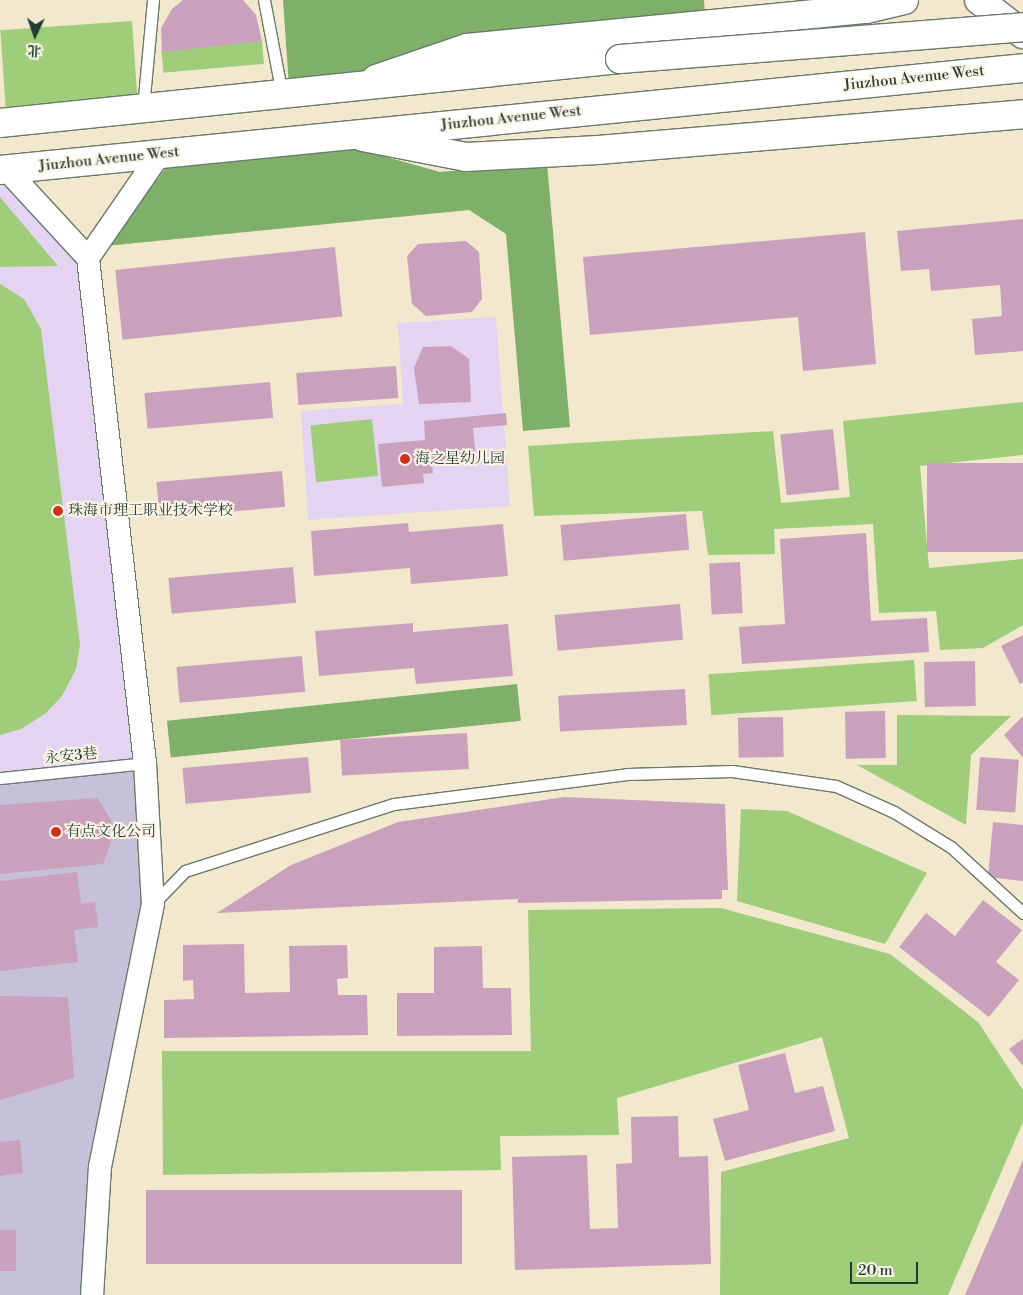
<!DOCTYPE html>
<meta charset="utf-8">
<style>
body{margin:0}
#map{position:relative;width:1023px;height:1295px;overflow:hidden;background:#f2e8cd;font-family:"Libre Bodoni","Noto Serif SC",serif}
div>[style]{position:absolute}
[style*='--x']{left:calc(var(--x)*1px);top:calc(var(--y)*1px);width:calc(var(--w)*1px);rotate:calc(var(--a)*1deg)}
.built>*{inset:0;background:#e4d3f1}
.industrial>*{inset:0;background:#c6c0d9}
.green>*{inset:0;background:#9fcd7a;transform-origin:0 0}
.forest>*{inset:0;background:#7fb06a;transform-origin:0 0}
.building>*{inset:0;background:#caa1bd;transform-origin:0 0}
.roads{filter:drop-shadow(1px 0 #69796a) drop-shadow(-1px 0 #69796a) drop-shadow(0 1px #69796a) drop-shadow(0 -1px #69796a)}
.lane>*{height:11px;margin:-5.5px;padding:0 5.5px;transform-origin:5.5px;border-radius:5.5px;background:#fff}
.street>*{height:22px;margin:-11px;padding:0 11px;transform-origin:11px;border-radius:11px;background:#fff}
.secondary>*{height:28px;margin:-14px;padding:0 14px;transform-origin:14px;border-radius:14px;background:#fff}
.primary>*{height:28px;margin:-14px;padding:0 14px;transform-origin:14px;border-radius:14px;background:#fff}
.bridges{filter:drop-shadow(1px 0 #69796a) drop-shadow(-1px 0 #69796a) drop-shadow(0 1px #69796a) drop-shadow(0 -1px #69796a)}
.primary-bridge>*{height:28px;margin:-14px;padding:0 14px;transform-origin:14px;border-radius:14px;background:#fff}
.dots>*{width:14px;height:14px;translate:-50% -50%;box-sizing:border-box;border:2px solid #fcf5e5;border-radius:50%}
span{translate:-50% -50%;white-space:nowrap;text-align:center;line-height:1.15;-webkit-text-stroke:4px #fcf5e5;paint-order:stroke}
.street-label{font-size:15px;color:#1f3d34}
.poi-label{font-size:15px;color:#1f3d34}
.left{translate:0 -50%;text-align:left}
.north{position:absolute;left:10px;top:10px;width:50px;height:50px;-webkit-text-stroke:4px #fcf5e5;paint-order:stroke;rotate:183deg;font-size:14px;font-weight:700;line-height:20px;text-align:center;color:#1f3d34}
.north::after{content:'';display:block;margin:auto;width:18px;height:22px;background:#1f3d34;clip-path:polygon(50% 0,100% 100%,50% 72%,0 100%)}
.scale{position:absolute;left:850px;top:1262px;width:68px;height:22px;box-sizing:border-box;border:2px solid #1f3d34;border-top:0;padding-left:6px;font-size:15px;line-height:18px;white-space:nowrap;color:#1f3d34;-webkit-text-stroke:4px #fcf5e5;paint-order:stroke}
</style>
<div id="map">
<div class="built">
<i style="clip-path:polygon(0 170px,88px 258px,144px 763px,0 777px)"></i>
<i style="clip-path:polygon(496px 317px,510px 506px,308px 520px,301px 411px,403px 404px,398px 323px)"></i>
</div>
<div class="industrial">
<i style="clip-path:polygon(145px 764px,153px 904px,100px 1166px,92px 1295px,0 1295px,0 778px)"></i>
</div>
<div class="green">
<i style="left:132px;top:21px;width:78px;height:132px;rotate:86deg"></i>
<i style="left:262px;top:41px;width:23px;height:101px;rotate:85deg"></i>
<i style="clip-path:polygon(0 197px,58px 266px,0 267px)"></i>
<i style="clip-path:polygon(0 284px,24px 299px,41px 329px,80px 645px,76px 669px,62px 696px,46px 713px,21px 729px,0 735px)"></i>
<i style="clip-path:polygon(1023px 402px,1023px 455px,920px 466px,929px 568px,1023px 559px,1023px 625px,983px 648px,940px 650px,936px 611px,879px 613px,873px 524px,774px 529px,775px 554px,708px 555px,702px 511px,534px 516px,528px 446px,773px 431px,781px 503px,850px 497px,843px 421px)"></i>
<i style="left:372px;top:419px;width:57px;height:62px;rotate:84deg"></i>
<i style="left:914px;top:660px;width:41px;height:206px;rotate:86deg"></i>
<i style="clip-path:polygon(897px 715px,1011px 716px,971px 755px,966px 825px,857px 765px,897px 765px)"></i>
<i style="clip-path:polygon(741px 809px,787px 811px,927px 873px,885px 944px,737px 901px)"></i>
<i style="clip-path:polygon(721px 908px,890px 954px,978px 1022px,1023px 1090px,1023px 1122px,948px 1295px,720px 1295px,721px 1172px,849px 1138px,822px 1037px,617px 1098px,619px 1135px,500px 1136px,501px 1170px,163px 1175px,162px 1051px,531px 1051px,528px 910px)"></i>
</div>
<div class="forest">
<i style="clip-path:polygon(283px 0,704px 0,705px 14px,349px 81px,289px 87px)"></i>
<i style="clip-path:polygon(351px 147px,440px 172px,547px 163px,570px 427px,523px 431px,506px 234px,469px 210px,106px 246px,169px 164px)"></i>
<i style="left:517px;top:684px;width:37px;height:352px;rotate:84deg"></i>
</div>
<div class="building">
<i style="clip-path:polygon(183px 0,243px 0,256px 15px,262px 41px,162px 52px,161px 28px,172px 9px)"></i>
<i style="clip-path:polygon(1023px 219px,1023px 351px,975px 355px,972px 319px,1002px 316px,1000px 285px,931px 291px,929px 269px,901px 271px,897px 231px)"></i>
<i style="clip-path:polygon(865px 232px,876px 364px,803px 371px,798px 317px,590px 335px,583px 257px)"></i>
<i style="clip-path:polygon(466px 241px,479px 252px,482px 299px,472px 312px,426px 316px,412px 304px,407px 256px,418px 244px)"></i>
<i style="left:335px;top:247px;width:70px;height:221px;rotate:84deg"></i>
<i style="clip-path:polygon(451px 346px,469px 359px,471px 402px,419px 404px,414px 368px,423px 347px)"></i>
<i style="left:396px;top:366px;width:32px;height:100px;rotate:86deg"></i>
<i style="left:270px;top:382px;width:36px;height:126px;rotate:85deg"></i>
<i style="clip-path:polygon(506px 413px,507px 425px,473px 428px,476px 459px,432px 464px,433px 473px,423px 474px,424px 483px,382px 487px,378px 444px,425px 440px,424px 421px)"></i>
<i style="left:833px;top:429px;width:61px;height:53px;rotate:84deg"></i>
<i style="left:1023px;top:463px;width:89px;height:96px;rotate:90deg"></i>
<i style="left:282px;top:471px;width:36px;height:126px;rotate:85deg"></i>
<i style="left:686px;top:514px;width:36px;height:126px;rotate:85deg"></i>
<i style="clip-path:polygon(408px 523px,409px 532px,503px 524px,508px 576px,411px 584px,410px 568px,314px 576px,311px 531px)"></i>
<i style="clip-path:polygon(866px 533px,871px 621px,927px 618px,929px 652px,742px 664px,739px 627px,785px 624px,780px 539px)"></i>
<i style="left:740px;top:562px;width:51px;height:31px;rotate:87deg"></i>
<i style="left:293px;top:567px;width:36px;height:125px;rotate:85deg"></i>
<i style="left:680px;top:604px;width:36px;height:126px;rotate:85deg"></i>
<i style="clip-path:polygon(413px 623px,413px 632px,508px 624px,513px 676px,416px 684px,414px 668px,319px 676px,315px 631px)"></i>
<i style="clip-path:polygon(1023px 635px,1023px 682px,1020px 684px,1001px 646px)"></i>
<i style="left:302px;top:656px;width:36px;height:126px;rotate:85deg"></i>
<i style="left:975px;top:661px;width:45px;height:51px;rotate:89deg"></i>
<i style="left:685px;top:689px;width:36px;height:127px;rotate:87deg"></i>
<i style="left:885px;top:711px;width:47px;height:40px;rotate:89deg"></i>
<i style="clip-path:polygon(1023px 716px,1023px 758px,1004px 735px)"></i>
<i style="left:783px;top:717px;width:40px;height:45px;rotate:89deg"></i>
<i style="left:467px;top:733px;width:36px;height:127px;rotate:87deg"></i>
<i style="left:308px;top:757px;width:36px;height:126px;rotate:85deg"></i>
<i style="left:980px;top:757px;width:39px;height:53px;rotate:4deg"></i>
<i style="clip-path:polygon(564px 797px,725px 804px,728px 890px,722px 890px,722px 899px,518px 903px,518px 899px,217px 913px,291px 865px,398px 822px)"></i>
<i style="clip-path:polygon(98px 798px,111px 820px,112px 839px,103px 864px,0 874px,0 805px)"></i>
<i style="clip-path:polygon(993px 822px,1023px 825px,1023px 881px,988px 877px)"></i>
<i style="clip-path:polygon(77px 872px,81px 904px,95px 902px,98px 927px,74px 930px,78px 962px,0 971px,0 881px)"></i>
<i style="clip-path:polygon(983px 900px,1022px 930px,996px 962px,1019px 980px,989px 1017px,899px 947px,926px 913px,955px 936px)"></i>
<i style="clip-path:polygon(244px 944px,245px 993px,290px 992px,289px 946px,347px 945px,348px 978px,337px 979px,338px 995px,367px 995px,368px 1035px,164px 1038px,164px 1000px,194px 999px,193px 980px,183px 981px,183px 945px)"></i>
<i style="clip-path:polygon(482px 946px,483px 988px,511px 988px,512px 1035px,397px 1036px,397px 993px,434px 993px,434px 947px)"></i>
<i style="clip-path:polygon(0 996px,68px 997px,74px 1078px,0 1100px)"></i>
<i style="clip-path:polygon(1023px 1039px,1023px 1066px,1009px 1049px)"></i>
<i style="clip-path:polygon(785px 1053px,795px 1093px,823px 1086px,835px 1131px,725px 1161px,713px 1119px,749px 1110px,738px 1065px)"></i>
<i style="clip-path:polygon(678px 1116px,679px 1157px,708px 1156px,711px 1264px,515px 1270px,512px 1157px,587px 1155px,590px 1229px,618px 1228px,616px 1164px,632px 1163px,631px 1117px)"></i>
<i style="clip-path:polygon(20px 1140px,23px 1173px,0 1176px,0 1142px)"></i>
<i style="clip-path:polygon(1023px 1160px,1023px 1295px,965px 1295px)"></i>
<i style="left:146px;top:1190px;width:316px;height:74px"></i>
<i style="left:0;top:1230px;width:16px;height:41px"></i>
</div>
<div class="roads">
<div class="lane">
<i style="--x:264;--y:0;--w:96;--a:79.2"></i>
<i style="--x:143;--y:108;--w:108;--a:-84.7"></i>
<i style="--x:0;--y:778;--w:146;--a:-5.9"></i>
<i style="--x:153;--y:904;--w:46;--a:-45.9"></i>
<i style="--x:185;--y:871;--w:219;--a:-17.8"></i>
<i style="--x:394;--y:804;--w:235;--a:-7.3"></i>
<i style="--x:627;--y:774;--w:105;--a:-1.6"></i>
<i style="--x:732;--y:771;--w:105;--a:8.2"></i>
<i style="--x:836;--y:786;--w:64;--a:24.1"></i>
<i style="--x:894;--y:812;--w:67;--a:31.6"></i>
<i style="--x:951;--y:847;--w:98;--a:42.5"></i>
</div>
<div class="street">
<i style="--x:6;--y:169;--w:121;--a:47.3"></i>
<i style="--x:88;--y:258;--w:125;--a:-55.4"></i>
<i style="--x:88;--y:258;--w:508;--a:83.56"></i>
<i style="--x:145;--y:763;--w:141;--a:86.8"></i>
<i style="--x:153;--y:904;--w:267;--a:101.4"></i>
<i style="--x:100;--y:1166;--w:129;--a:93.5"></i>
</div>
<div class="secondary">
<i style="--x:979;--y:0;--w:56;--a:37.7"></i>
<i style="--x:376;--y:79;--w:96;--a:-18.8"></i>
<i style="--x:467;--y:48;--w:401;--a:-5.6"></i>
<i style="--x:866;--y:9;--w:39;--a:-13"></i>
<i style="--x:363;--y:137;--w:105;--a:11"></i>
<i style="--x:466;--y:157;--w:132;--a:-3"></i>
<i style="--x:598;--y:150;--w:427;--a:-4.8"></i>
</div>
<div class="primary">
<i style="--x:0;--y:123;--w:623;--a:-5.89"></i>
<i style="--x:0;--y:170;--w:1028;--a:-5.69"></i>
</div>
</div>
<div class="bridges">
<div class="primary-bridge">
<i style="--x:620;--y:59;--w:404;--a:-4.5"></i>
</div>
</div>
<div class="dots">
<i style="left:405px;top:459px;background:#c8321e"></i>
<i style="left:58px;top:511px;background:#c8321e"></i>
<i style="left:56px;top:832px;background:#c8321e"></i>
</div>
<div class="street-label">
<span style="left:914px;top:78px;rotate:-6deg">Jiuzhou Avenue West</span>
<span style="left:511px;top:118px;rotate:-6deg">Jiuzhou Avenue West</span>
<span style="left:109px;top:159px;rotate:-6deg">Jiuzhou Avenue West</span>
<span style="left:71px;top:756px;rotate:-6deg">永安3巷</span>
</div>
<div class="poi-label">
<span class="left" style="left:415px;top:459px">海之星幼儿园</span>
<span class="left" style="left:68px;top:511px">珠海市理工职业技术学校</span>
<span class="left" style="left:66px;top:832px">有点文化公司</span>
</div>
<div class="north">北</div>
<div class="scale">20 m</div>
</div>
